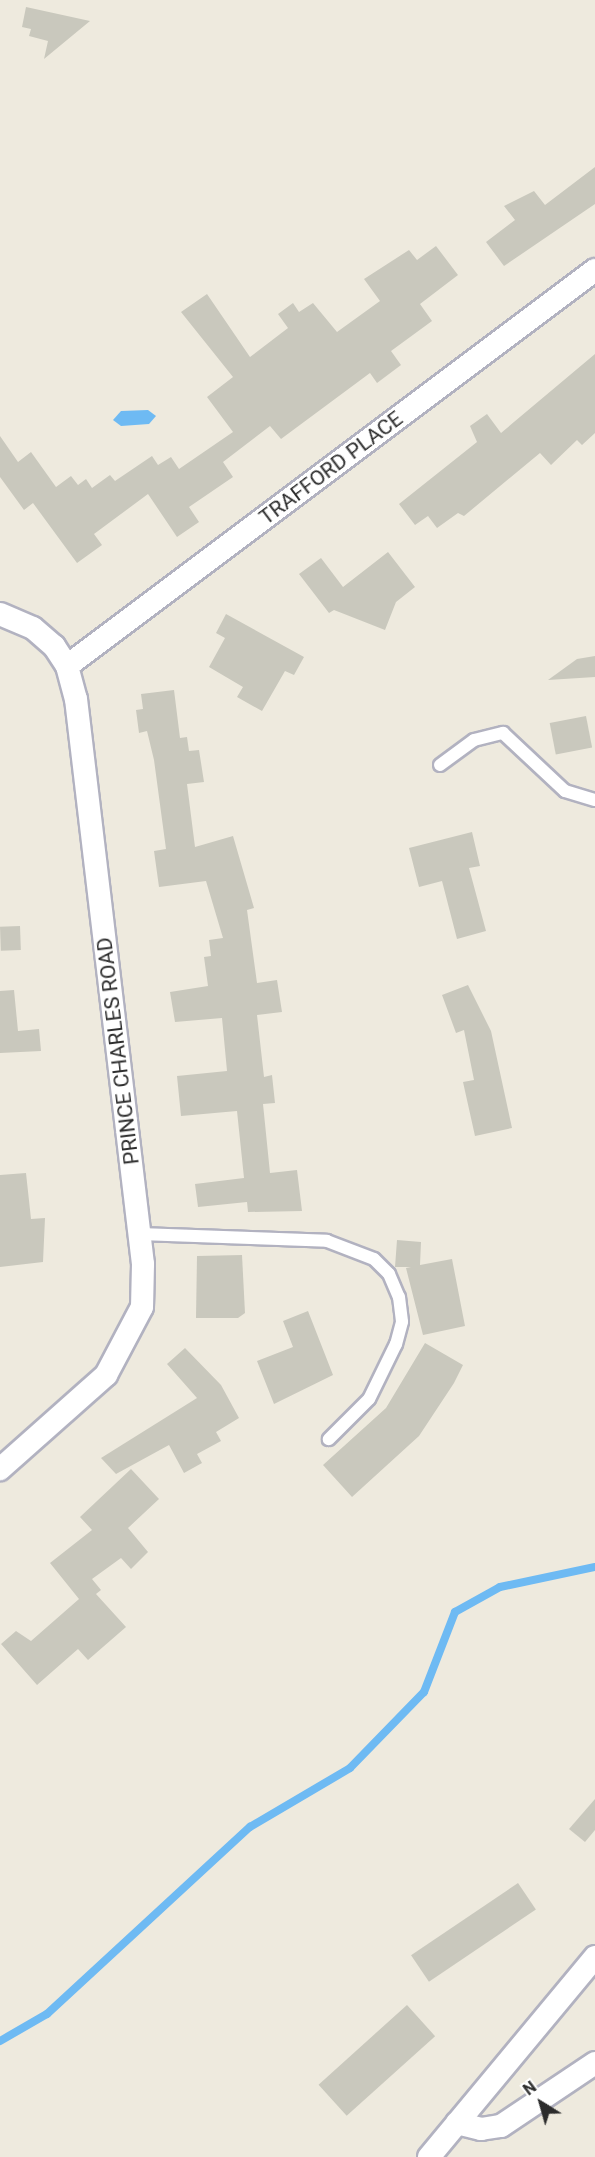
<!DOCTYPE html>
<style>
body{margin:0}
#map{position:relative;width:595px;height:2157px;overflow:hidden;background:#eeeade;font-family:Roboto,sans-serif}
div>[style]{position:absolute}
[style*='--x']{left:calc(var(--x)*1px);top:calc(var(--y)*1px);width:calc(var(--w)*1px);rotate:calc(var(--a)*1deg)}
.water>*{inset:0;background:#6ebaf3}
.stream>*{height:8px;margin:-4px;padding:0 4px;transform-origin:4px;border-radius:4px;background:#6ebaf3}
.building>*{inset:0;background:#c9c8bd;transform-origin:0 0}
.roads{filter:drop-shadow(2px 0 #b2b2c0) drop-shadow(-2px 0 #b2b2c0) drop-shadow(0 2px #b2b2c0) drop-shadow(0 -2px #b2b2c0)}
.lane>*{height:12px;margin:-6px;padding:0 6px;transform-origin:6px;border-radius:6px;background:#fff}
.street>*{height:22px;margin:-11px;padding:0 11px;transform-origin:11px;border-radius:11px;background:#fff}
span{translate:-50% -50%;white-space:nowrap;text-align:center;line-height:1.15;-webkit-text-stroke:4.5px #fff;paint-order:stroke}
.street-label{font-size:21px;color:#2c2c2c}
.north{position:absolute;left:511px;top:2073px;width:60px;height:60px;-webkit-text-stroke:4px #fff;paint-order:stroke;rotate:323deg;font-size:16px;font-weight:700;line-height:24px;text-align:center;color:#2c2c2c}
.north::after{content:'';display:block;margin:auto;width:21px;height:27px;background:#2c2c2c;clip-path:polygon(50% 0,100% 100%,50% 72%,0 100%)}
</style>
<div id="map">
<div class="water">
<i style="clip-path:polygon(148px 410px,156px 416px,149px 424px,121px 426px,113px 420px,121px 411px)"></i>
</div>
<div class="stream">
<i style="--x:0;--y:2041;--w:54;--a:-29.9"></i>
<i style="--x:47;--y:2014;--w:276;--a:-42.7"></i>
<i style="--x:250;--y:1827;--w:116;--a:-30.5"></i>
<i style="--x:350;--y:1768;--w:106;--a:-45.8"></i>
<i style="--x:424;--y:1692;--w:86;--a:-68.8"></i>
<i style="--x:455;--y:1612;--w:51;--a:-29.1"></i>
<i style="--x:500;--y:1587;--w:97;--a:-11.9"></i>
</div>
<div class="building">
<i style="clip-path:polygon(26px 7px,90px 21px,44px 59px,48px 41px,29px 36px,31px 29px,22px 27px)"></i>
<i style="clip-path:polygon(595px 167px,595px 204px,504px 266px,486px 242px,515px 220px,504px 206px,534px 191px,545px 205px)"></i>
<i style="clip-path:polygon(436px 246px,458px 275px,420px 304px,432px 321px,391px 351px,401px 365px,377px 383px,370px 373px,281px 439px,270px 426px,223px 462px,233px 477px,189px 507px,199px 522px,177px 537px,148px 494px,94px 534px,102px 545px,77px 563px,33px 503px,24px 510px,0 477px,0 436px,18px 462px,31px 452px,56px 487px,71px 476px,78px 485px,86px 479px,92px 488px,110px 475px,115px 481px,152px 456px,158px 465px,171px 457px,179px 469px,233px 432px,207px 397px,233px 377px,181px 312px,207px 294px,250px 357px,288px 328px,278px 314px,293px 303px,299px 312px,313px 303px,337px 332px,380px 301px,364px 279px,409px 250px,417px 260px)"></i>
<i style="clip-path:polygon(595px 354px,595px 433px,582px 445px,577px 440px,551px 465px,540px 453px,464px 516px,458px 513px,437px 528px,428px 516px,415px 525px,399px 504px,477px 442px,470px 426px,487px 414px,501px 433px)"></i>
<i style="clip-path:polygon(388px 552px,415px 587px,396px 602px,385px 630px,334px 610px,329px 613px,299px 574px,321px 558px,343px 587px)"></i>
<i style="clip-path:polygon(226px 614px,304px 657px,294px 675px,285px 671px,262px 711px,237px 697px,243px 687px,209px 667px,225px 638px,216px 633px)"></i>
<i style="clip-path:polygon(595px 656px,595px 677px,548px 680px,577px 659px)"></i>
<i style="clip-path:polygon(174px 690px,180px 738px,187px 737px,189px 751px,199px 750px,204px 782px,187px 784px,195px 847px,233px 836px,254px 908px,247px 910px,257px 983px,277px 980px,282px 1012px,257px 1015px,264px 1077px,272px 1075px,275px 1103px,263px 1104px,270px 1173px,297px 1170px,302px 1211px,248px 1212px,247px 1202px,198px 1207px,195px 1184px,244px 1178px,237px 1111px,181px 1116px,177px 1076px,227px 1071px,222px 1018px,175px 1022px,170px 992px,208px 986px,204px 957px,211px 956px,209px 940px,223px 938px,206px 881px,159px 887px,154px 851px,166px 849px,154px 760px,147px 731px,139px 733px,136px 710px,143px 709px,141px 694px)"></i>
<i style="left:586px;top:716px;width:32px;height:37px;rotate:79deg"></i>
<i style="clip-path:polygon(472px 832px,480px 866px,469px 868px,486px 931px,457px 939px,442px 881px,419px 887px,409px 848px)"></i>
<i style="left:20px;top:926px;width:24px;height:20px;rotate:88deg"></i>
<i style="clip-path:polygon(468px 985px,491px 1031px,512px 1128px,475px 1136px,463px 1082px,474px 1080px,464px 1030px,456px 1033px,442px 995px)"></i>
<i style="clip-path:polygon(14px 990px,18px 1031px,39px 1029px,41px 1051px,0 1053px,0 991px)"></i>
<i style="clip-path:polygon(26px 1173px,31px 1219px,45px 1218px,43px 1262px,0 1267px,0 1175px)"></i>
<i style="clip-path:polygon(397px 1240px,421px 1242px,420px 1265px,452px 1259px,465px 1326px,423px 1335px,406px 1268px,411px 1267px,395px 1267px)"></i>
<i style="clip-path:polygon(242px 1255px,245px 1313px,238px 1318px,196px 1318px,197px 1256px)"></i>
<i style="clip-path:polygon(308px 1311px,333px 1375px,274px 1404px,257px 1361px,293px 1347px,283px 1321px)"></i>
<i style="clip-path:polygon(425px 1343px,463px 1365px,454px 1383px,419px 1436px,352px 1497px,323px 1465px,386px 1408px)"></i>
<i style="clip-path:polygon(185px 1348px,221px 1385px,239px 1418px,216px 1432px,221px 1441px,197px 1454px,202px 1463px,184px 1473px,169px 1445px,116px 1474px,101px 1458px,197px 1398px,167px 1364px)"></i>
<i style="clip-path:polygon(131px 1469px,159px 1499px,128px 1528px,148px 1552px,131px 1569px,121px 1558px,92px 1579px,101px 1590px,96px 1594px,126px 1627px,88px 1660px,78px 1649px,37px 1685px,1px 1644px,16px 1631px,31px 1641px,79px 1599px,50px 1563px,92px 1530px,80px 1517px)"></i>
<i style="clip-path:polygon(595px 1799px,595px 1830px,585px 1842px,569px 1829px)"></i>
<i style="left:518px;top:1883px;width:32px;height:129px;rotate:56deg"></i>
<i style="left:407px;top:2005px;width:42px;height:119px;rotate:48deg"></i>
</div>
<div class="roads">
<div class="lane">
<i style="--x:440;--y:765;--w:42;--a:-36.3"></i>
<i style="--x:474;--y:740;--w:30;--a:-14"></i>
<i style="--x:503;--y:733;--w:85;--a:43.1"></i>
<i style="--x:565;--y:791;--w:31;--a:17"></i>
<i style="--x:140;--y:1234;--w:187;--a:2.1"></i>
<i style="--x:327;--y:1241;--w:50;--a:21"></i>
<i style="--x:374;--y:1259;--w:21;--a:45"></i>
<i style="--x:389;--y:1274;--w:25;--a:67"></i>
<i style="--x:399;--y:1297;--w:25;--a:83"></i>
<i style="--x:402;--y:1322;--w:23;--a:105"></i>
<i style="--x:396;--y:1344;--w:61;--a:116.1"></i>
<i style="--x:369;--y:1399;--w:57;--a:135"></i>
</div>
<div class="street">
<i style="--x:0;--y:614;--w:36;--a:23"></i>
<i style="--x:33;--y:628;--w:28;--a:41"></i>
<i style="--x:54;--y:646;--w:24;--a:57"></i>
<i style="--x:67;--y:666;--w:34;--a:75"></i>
<i style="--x:76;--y:699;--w:569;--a:83.24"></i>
<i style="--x:143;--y:1264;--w:43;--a:91.3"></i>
<i style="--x:142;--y:1307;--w:77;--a:117.9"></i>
<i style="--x:106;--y:1375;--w:142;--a:138.4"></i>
<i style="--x:67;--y:666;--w:660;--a:-36.87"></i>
<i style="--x:457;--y:2123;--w:25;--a:14"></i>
<i style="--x:481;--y:2129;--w:20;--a:-9"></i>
<i style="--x:501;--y:2126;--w:113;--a:-33.8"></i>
<i style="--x:429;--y:2157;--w:260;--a:-50.3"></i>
</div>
</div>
<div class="street-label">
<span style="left:331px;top:468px;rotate:-37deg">TRAFFORD PLACE</span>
<span style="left:118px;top:1051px;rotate:-97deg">PRINCE CHARLES ROAD</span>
</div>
<div class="north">N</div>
</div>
